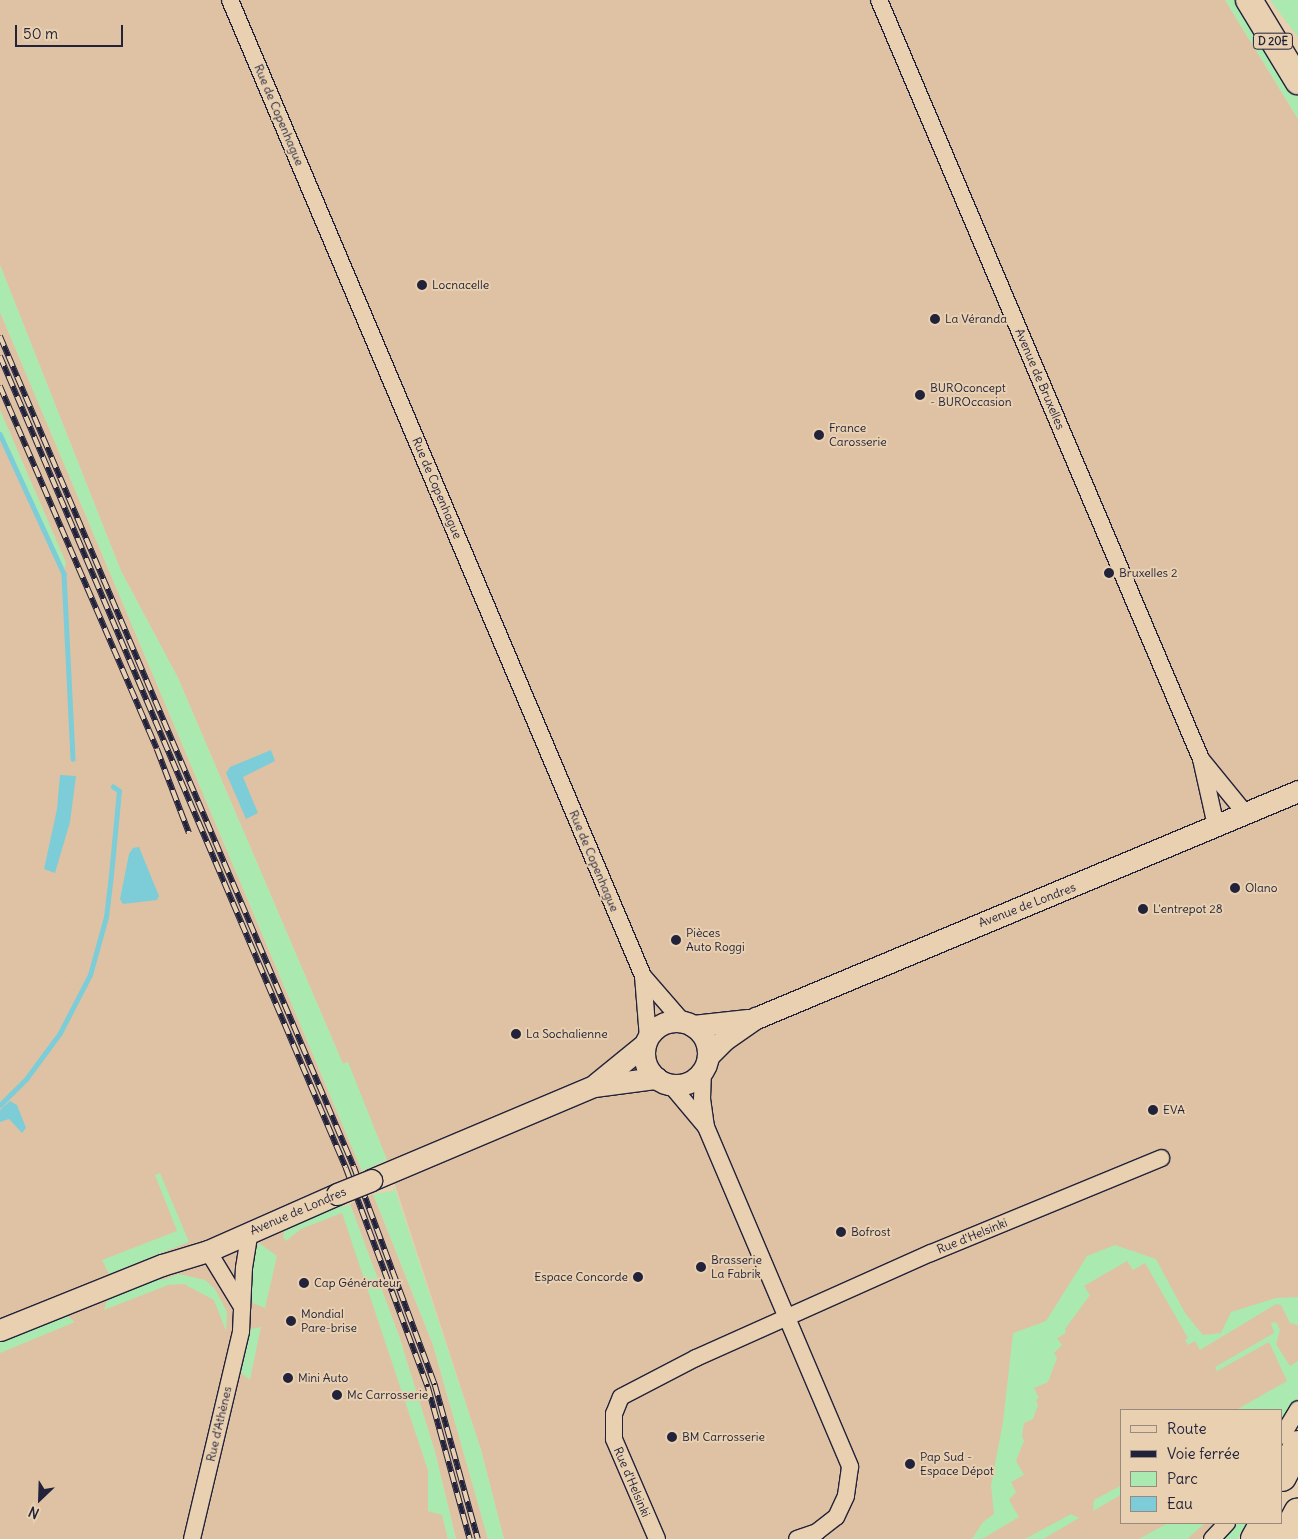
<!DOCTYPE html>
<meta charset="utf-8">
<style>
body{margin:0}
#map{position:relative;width:1298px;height:1539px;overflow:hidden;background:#e8d0b0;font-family:Delius,sans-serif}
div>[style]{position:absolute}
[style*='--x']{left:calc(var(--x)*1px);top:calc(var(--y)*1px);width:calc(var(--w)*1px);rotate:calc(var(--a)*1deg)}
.built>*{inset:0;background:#dfc2a4}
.green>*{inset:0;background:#aae9b0}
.water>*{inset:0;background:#7ccdd7}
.stream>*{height:4.5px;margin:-2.25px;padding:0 2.25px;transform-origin:2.25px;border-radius:2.25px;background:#7ccdd7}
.roads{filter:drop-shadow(1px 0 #22223b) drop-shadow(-1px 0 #22223b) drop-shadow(0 1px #22223b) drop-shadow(0 -1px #22223b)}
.minor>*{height:16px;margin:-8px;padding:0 8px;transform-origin:8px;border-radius:8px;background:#e8d0b0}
.tertiary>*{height:21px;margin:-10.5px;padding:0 10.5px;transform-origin:10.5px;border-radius:10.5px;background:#e8d0b0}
.tertiary>.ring{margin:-10.5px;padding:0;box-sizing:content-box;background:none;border:21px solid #e8d0b0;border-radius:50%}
.primary>*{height:26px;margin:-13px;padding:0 13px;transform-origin:13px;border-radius:13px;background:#e8d0b0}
.trunk>*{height:28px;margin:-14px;padding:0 14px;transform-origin:14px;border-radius:14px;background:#e8d0b0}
.rail>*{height:5.5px;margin-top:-2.75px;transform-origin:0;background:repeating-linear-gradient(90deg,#e8d0b0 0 11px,#22223b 0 22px);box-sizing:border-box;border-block:1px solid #22223b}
.bridges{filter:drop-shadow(1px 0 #22223b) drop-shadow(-1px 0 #22223b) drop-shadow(0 1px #22223b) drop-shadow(0 -1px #22223b)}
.tertiary-bridge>*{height:21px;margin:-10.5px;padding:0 10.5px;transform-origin:10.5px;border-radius:10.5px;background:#e8d0b0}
.dots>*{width:14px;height:14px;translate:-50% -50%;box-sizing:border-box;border:2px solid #e8d0b0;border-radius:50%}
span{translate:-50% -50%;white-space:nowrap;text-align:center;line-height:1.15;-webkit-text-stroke:4px #e8d0b0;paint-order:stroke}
.shield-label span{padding:1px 4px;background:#e8d0b0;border:1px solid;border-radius:4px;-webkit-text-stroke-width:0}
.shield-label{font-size:11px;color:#22223b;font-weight:700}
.street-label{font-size:12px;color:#22223b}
.poi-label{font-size:12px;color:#22223b}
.left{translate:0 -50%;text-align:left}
.right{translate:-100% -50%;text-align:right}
.legend{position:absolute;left:1120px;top:1409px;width:162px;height:115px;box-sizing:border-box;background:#e8d0b0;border:1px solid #998a81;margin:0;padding:6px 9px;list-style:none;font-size:15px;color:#22223b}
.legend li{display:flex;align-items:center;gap:10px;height:25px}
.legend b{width:25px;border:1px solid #998a81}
.north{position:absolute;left:15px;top:1474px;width:50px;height:50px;-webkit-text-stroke:4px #e8d0b0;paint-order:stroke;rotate:204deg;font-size:14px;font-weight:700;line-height:20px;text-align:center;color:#22223b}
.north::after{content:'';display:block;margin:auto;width:18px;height:22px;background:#22223b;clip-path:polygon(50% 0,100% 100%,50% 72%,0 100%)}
.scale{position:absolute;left:15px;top:25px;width:108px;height:22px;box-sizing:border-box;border:2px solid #22223b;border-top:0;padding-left:6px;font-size:15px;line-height:18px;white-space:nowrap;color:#22223b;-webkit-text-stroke:4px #e8d0b0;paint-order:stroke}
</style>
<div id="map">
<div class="built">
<i style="clip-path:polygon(0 0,1225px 0,1298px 119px,1298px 1395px,1282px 1410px,1122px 1410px,1122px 1523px,1218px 1523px,1201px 1539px,504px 1539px,481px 1450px,387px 1160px,347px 1062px,343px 1064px,178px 678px,121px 571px,0 265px)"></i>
<i style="clip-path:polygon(0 312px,362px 1171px,334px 1184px,428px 1470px,429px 1511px,442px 1514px,448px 1539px,0 1539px,0 439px,63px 574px,66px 563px,0 410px)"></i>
<i style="clip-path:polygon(373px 1194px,433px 1345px,488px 1539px,456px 1539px,435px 1452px,399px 1336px,350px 1204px)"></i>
</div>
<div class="green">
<i style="clip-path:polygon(1225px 0,1237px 0,1255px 26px,1298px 97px,1298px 119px)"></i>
<i style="clip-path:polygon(1270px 0,1298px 0,1298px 37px)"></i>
<i style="clip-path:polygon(0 265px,121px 571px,178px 678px,343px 1064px,348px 1062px,387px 1160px,362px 1171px,0 312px)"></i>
<i style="clip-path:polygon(0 410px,66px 563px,63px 575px,0 439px)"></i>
<i style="clip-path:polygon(160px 1173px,189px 1242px,109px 1274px,102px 1260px,177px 1231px,155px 1175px)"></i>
<i style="clip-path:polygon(394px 1186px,481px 1450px,504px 1539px,488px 1539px,433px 1345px,373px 1194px,393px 1191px)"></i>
<i style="clip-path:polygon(342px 1204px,344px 1207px,350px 1204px,399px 1336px,435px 1452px,456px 1539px,448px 1539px,442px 1515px,428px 1511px,428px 1470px,342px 1213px,301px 1229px,286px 1241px,283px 1237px,286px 1226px)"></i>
<i style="clip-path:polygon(259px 1243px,277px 1256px,265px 1308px,253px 1303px,250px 1291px,251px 1260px)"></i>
<i style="clip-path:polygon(1115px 1245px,1156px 1259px,1185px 1313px,1203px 1335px,1221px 1333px,1231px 1312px,1276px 1298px,1298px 1297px,1298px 1325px,1290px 1323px,1281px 1305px,1276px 1304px,1200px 1350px,1195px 1341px,1188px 1345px,1185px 1340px,1188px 1338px,1145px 1263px,1133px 1270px,1127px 1261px,1084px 1286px,1090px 1295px,1065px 1329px,1066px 1333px,1057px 1338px,1062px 1345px,1054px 1353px,1057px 1358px,1048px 1382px,1034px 1388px,1039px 1398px,1036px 1400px,1038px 1405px,1033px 1419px,1024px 1423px,1022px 1436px,1024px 1441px,1016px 1461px,1024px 1475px,1011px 1482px,1016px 1492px,1009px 1500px,1019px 1517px,982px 1539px,972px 1539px,983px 1522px,994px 1514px,991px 1485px,1003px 1422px,1013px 1333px,1046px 1321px,1087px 1256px)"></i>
<i style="clip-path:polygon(179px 1274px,205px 1280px,215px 1289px,227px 1312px,226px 1331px,214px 1300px,184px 1284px,168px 1285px,104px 1310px,108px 1297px,159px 1276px,162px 1280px)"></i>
<i style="clip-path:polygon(65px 1314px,75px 1322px,0 1353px,0 1341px)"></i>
<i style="clip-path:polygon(1276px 1322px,1280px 1330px,1276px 1344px,1290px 1366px,1298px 1361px,1298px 1397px,1282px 1425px,1282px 1410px,1236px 1410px,1287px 1381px,1269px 1342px,1217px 1371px,1215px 1367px,1274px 1333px,1271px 1323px)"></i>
<i style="clip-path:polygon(261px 1327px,259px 1336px,250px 1380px,241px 1373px,251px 1329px)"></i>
<i style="clip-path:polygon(1122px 1485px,1122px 1494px,1093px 1511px,1094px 1500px)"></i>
<i style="clip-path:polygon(1071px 1514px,1079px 1518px,1043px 1539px,1025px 1539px)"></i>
<i style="clip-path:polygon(1168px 1523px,1205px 1523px,1187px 1539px,1139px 1539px)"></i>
<i style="clip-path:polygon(1237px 1523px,1247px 1523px,1238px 1539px,1224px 1539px)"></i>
</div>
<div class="water">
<i style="clip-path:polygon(271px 750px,275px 761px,243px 777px,258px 813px,246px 819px,226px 773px,230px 767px)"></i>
<i style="clip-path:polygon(60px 775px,76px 776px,70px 822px,55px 873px,44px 869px,57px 809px)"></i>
<i style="clip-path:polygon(139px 847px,159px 896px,157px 900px,123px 904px,120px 899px,129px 854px,133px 848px)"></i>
<i style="clip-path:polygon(10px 1101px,17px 1105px,26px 1128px,22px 1133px,9px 1119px,0 1122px,0 1110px)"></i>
</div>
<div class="stream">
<i style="--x:0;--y:434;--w:154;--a:65.4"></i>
<i style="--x:64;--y:574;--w:185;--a:87.2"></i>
<i style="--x:0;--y:1105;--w:37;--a:-45"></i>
<i style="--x:26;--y:1079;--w:57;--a:-53.5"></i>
<i style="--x:60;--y:1033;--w:65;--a:-62.7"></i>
<i style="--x:90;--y:975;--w:60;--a:-74.6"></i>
<i style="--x:106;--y:917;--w:42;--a:-83.2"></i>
<i style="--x:111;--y:875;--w:84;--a:-84.6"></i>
<i style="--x:119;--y:791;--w:7;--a:-146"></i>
</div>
<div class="roads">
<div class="minor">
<i style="--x:230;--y:0;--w:1060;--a:67.06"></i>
<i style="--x:879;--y:0;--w:824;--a:67.01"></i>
<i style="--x:1216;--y:826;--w:69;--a:-102.6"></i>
<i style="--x:1201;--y:759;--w:70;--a:50.8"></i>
<i style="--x:648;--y:1038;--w:62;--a:-94.6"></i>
<i style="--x:643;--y:976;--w:60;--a:49.1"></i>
<i style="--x:670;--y:1084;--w:56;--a:50.1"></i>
<i style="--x:706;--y:1127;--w:28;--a:-98"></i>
<i style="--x:702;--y:1099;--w:29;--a:-88"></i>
<i style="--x:706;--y:1127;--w:369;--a:67"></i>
<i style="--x:850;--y:1467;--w:29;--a:98"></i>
<i style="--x:846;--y:1496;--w:23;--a:115"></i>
<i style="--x:836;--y:1517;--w:24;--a:142"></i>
<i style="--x:817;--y:1532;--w:21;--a:161"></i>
<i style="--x:208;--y:1251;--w:66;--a:58.7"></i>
<i style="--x:1282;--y:1436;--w:31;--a:-59"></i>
<i style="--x:192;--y:1539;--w:214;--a:-76.7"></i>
<i style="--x:241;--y:1331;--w:63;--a:-87.3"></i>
<i style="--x:244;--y:1268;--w:36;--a:-81"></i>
<i style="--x:657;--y:1539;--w:109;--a:-113.3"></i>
<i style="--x:614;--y:1439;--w:25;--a:-90"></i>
<i style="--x:614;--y:1414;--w:18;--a:-68"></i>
<i style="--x:621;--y:1397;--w:85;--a:-27.5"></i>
<i style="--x:696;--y:1358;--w:257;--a:-24.1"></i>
<i style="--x:931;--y:1253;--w:249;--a:-22.4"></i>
<i style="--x:1212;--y:1539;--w:22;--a:-47"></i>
</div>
<div class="tertiary">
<i class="ring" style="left:644px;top:1021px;width:43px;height:43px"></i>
<i style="--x:693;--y:1026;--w:55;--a:-6.2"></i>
<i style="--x:708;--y:1056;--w:23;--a:-45"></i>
<i style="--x:724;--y:1040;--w:39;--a:-35"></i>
<i style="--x:756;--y:1018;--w:588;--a:-22.72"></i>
<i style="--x:596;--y:1084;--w:63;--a:-39.2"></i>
<i style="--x:371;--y:1180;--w:242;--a:-22.9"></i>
<i style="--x:594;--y:1086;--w:63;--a:-7.4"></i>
<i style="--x:0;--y:1330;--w:175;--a:-21.9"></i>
<i style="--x:162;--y:1265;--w:48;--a:-16.9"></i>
<i style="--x:208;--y:1251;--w:141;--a:-23.8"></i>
</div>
<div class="primary">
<i style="--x:1249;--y:0;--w:95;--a:58.8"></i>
</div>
<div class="trunk">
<i style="--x:1282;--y:1477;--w:36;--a:-63"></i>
<i style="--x:1255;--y:1539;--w:18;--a:-61"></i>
<i style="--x:1284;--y:1539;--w:30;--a:-62"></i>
</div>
</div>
<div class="rail">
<i style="--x:0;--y:336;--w:903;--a:66.93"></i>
<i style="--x:354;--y:1167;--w:233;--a:69.6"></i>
<i style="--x:435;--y:1385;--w:160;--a:74.4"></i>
<i style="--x:0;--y:356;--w:883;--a:66.92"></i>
<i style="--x:346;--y:1168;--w:234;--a:69.5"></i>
<i style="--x:428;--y:1387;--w:158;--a:74.6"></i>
<i style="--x:0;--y:386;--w:395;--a:66.6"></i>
<i style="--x:157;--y:749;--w:90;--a:69.1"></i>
</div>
<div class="bridges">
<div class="tertiary-bridge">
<i style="--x:337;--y:1194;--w:37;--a:-22"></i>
</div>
</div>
<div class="dots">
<i style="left:422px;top:285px;background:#22223b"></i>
<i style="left:935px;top:319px;background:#22223b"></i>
<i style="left:920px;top:395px;background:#22223b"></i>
<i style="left:819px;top:435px;background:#22223b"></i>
<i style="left:1109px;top:573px;background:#22223b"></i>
<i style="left:1235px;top:888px;background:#22223b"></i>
<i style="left:1143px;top:909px;background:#22223b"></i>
<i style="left:676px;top:940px;background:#22223b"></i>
<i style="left:516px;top:1034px;background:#22223b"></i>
<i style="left:1153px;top:1110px;background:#22223b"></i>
<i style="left:841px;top:1232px;background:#22223b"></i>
<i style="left:701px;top:1267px;background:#22223b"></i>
<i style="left:638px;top:1277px;background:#22223b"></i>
<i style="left:304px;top:1283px;background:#22223b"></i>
<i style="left:291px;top:1321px;background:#22223b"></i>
<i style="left:288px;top:1378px;background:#22223b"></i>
<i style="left:337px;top:1395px;background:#22223b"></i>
<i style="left:672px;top:1437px;background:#22223b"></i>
<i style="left:910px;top:1464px;background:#22223b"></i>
</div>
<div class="shield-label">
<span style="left:1273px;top:41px">D 20E</span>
</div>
<div class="street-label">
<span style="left:279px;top:115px;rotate:67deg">Rue de Copenhague</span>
<span style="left:1040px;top:379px;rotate:67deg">Avenue de Bruxelles</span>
<span style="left:437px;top:488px;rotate:67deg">Rue de Copenhague</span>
<span style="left:594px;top:861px;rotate:67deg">Rue de Copenhague</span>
<span style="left:1027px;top:905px;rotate:-21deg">Avenue de Londres</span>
<span style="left:298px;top:1211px;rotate:-23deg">Avenue de Londres</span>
<span style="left:972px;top:1236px;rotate:-22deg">Rue d'Helsinki</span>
<span style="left:219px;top:1424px;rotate:-77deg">Rue d'Athènes</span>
<span style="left:632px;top:1482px;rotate:67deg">Rue d'Helsinki</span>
</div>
<div class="poi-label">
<span class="left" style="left:432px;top:285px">Locnacelle</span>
<span class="left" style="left:945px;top:319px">La Véranda</span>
<span class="left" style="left:930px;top:395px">BUROconcept<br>- BUROccasion</span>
<span class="left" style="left:829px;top:435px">France<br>Carosserie</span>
<span class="left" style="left:1119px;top:573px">Bruxelles 2</span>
<span class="left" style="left:1245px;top:888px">Olano</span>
<span class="left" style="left:1153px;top:909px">L'entrepot 28</span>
<span class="left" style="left:686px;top:940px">Pièces<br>Auto Roggi</span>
<span class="left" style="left:526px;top:1034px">La Sochalienne</span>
<span class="left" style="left:1163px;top:1110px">EVA</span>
<span class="left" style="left:851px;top:1232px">Bofrost</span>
<span class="left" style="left:711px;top:1267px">Brasserie<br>La Fabrik</span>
<span class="right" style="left:628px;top:1277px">Espace Concorde</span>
<span class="left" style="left:314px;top:1283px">Cap Générateur</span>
<span class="left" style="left:301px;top:1321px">Mondial<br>Pare-brise</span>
<span class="left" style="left:298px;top:1378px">Mini Auto</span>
<span class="left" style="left:347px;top:1395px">Mc Carrosserie</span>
<span class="left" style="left:682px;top:1437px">BM Carrosserie</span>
<span class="left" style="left:920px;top:1464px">Pap Sud -<br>Espace Dépot</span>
</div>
<ul class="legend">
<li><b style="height:6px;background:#e8d0b0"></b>Route</li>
<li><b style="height:6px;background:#22223b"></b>Voie ferrée</li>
<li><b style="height:14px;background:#aae9b0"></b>Parc</li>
<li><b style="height:14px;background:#7ccdd7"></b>Eau</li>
</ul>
<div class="north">N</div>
<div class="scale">50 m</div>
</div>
